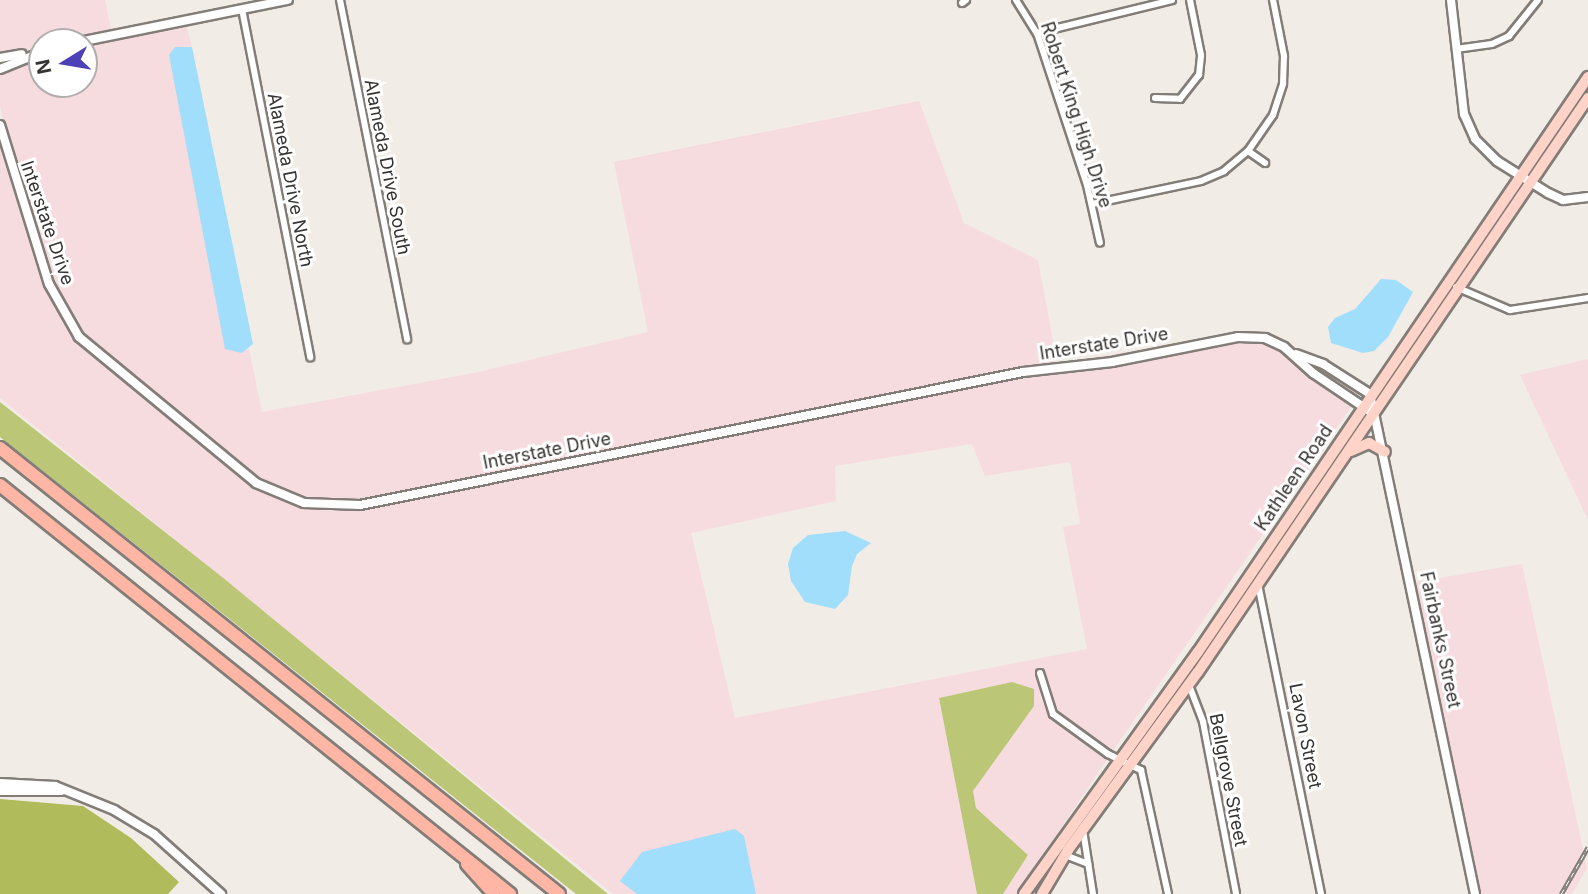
<!DOCTYPE html>
<style>
body{margin:0}
#map{position:relative;width:1588px;height:894px;overflow:hidden;background:#f2ece6;font-family:Inter,sans-serif}
div>[style]{position:absolute}
[style*='--x']{left:calc(var(--x)*1px);top:calc(var(--y)*1px);width:calc(var(--w)*1px);rotate:calc(var(--a)*1deg)}
.industrial>*{inset:0;background:#f6dbdf}
.green>*{inset:0;background:#bcc677}
.forest>*{inset:0;background:#b0bb5b}
.water>*{inset:0;background:#a1defb}
.roads{filter:drop-shadow(2px 0 #837d78) drop-shadow(-2px 0 #837d78) drop-shadow(0 2px #837d78) drop-shadow(0 -2px #837d78)}
.minor>*{height:6px;margin:-3px;padding:0 3px;transform-origin:3px;border-radius:3px;background:#fff}
.tertiary>*{height:8px;margin:-4px;padding:0 4px;transform-origin:4px;border-radius:4px;background:#fff}
.primary>*{height:10px;margin:-5px;padding:0 5px;transform-origin:5px;border-radius:5px;background:#ffd3c8}
.motorway>*{height:12px;margin:-6px;padding:0 6px;transform-origin:6px;border-radius:6px;background:#ffb6a4}
.rail>*{height:4.5px;margin-top:-2.25px;transform-origin:0;background:repeating-linear-gradient(90deg,#fff 0 5px,#827e7a 0 10px);box-sizing:border-box;border-block:2px solid #827e7a}
span{translate:-50% -50%;white-space:nowrap;text-align:center;line-height:1.15;-webkit-text-stroke:6px #fff;paint-order:stroke}
.street-label{font-size:18px;color:#363432}
.north{position:absolute;left:28px;top:28px;width:70px;height:70px;box-sizing:border-box;background:#fff;border:2px solid #afaead;border-radius:50%;rotate:259deg;font-size:19px;font-weight:700;line-height:28px;text-align:center;color:#363432}
.north::after{content:'';display:block;margin:auto;width:24px;height:32px;background:#4d41b8;clip-path:polygon(50% 0,100% 100%,50% 72%,0 100%)}
</style>
<div id="map">
<div class="industrial">
<i style="clip-path:polygon(0 0,105px 0,111px 29px,185px 17px,64px 42px,42px 42px,42px 47px,0 55px)"></i>
<i style="clip-path:polygon(186px 24px,192px 47px,184px 46px,241px 353px,249px 349px,262px 412px,474px 373px,648px 332px,614px 162px,919px 101px,964px 223px,1038px 260px,1057px 363px,1193px 342px,359px 501px,305px 499px,258px 480px,82px 335px,53px 283px,9px 147px,0 106px,0 73px,42px 55px,42px 84px,84px 84px,84px 44px)"></i>
<i style="clip-path:polygon(evenodd,0 144px,45px 285px,76px 339px,253px 485px,302px 506px,360px 508px,1023px 376px,1112px 366px,1238px 340px,1264px 341px,1281px 349px,1353px 404px,1112px 752px,1056px 712px,1043px 669px,1036px 671px,1041px 699px,1050px 716px,1108px 758px,1017px 894px,1003px 894px,1028px 855px,976px 808px,973px 791px,1034px 706px,1012px 682px,939px 698px,977px 894px,756px 894px,744px 836px,621px 881px,637px 894px,613px 894px,0 398px,0 144px,972px 444px,985px 476px,1070px 462px,1080px 524px,1063px 527px,1087px 649px,735px 718px,691px 533px,836px 501px,835px 466px,972px 444px)"></i>
<i style="clip-path:polygon(1588px 359px,1588px 520px,1520px 375px)"></i>
<i style="clip-path:polygon(1522px 564px,1587px 868px,1572px 894px,1479px 894px,1416px 582px)"></i>
</div>
<div class="green">
<i style="clip-path:polygon(0 402px,222px 577px,608px 894px,576px 894px,0 437px)"></i>
<i style="clip-path:polygon(1012px 682px,1034px 689px,1034px 706px,973px 791px,976px 808px,1028px 855px,1003px 894px,977px 894px,939px 698px)"></i>
</div>
<div class="forest">
<i style="clip-path:polygon(0 799px,83px 806px,131px 838px,179px 882px,168px 894px,0 894px)"></i>
</div>
<div class="water">
<i style="clip-path:polygon(175px 47px,192px 47px,253px 344px,242px 353px,225px 349px,169px 55px)"></i>
<i style="clip-path:polygon(1381px 279px,1396px 280px,1413px 292px,1388px 337px,1374px 351px,1363px 353px,1331px 343px,1328px 327px,1335px 318px,1355px 309px)"></i>
<i style="clip-path:polygon(845px 531px,871px 543px,857px 554px,852px 566px,848px 595px,835px 609px,805px 602px,791px 581px,788px 564px,793px 548px,808px 535px)"></i>
<i style="clip-path:polygon(735px 829px,744px 836px,756px 894px,637px 894px,620px 881px,642px 852px)"></i>
</div>
<div class="roads">
<div class="minor">
<i style="--x:340;--y:0;--w:346;--a:78.8"></i>
<i style="--x:1016;--y:0;--w:39;--a:58"></i>
<i style="--x:1037;--y:33;--w:160;--a:71.8"></i>
<i style="--x:1087;--y:185;--w:59;--a:77.4"></i>
<i style="--x:962;--y:3;--w:5;--a:-37"></i>
<i style="--x:242;--y:9;--w:355;--a:78.9"></i>
<i style="--x:1037;--y:33;--w:139;--a:-13.7"></i>
<i style="--x:1456;--y:49;--w:36;--a:-8"></i>
<i style="--x:1492;--y:44;--w:19;--a:-25"></i>
<i style="--x:1509;--y:36;--w:46;--a:-51.1"></i>
<i style="--x:1155;--y:98;--w:25;--a:2"></i>
<i style="--x:1180;--y:99;--w:31;--a:-52"></i>
<i style="--x:1199;--y:75;--w:20;--a:-84"></i>
<i style="--x:1201;--y:55;--w:56;--a:-101.3"></i>
<i style="--x:1248;--y:151;--w:21;--a:35"></i>
<i style="--x:1092;--y:204;--w:111;--a:-11.9"></i>
<i style="--x:1201;--y:181;--w:25;--a:-23"></i>
<i style="--x:1224;--y:171;--w:31;--a:-40"></i>
<i style="--x:1248;--y:151;--w:44;--a:-55.2"></i>
<i style="--x:1273;--y:115;--w:33;--a:-72"></i>
<i style="--x:1283;--y:84;--w:28;--a:-88"></i>
<i style="--x:1284;--y:56;--w:57;--a:-101.1"></i>
<i style="--x:1456;--y:287;--w:59;--a:23.1"></i>
<i style="--x:1510;--y:310;--w:79;--a:-8.7"></i>
<i style="--x:1258;--y:584;--w:316;--a:78.5"></i>
<i style="--x:1040;--y:673;--w:43;--a:72.4"></i>
<i style="--x:1053;--y:714;--w:68;--a:36"></i>
<i style="--x:1108;--y:754;--w:37;--a:26"></i>
<i style="--x:1141;--y:770;--w:127;--a:77.7"></i>
<i style="--x:1189;--y:685;--w:40;--a:69"></i>
<i style="--x:1203;--y:722;--w:175;--a:79.1"></i>
<i style="--x:1083;--y:830;--w:65;--a:81.1"></i>
<i style="--x:1065;--y:855;--w:25;--a:21"></i>
</div>
<div class="tertiary">
<i style="--x:1451;--y:0;--w:115;--a:83.5"></i>
<i style="--x:1464;--y:114;--w:27;--a:66"></i>
<i style="--x:1475;--y:139;--w:31;--a:45"></i>
<i style="--x:1497;--y:161;--w:60;--a:32.1"></i>
<i style="--x:1548;--y:193;--w:17;--a:25"></i>
<i style="--x:1563;--y:200;--w:25;--a:-7"></i>
<i style="--x:79;--y:42;--w:213;--a:-11.4"></i>
<i style="--x:0;--y:58;--w:22;--a:-10"></i>
<i style="--x:0;--y:69;--w:45;--a:-22"></i>
<i style="--x:0;--y:125;--w:166;--a:72.9"></i>
<i style="--x:49;--y:284;--w:61;--a:60.5"></i>
<i style="--x:79;--y:337;--w:229;--a:39.5"></i>
<i style="--x:256;--y:483;--w:52;--a:22.6"></i>
<i style="--x:304;--y:503;--w:56;--a:2"></i>
<i style="--x:360;--y:505;--w:676;--a:-11.34"></i>
<i style="--x:1023;--y:372;--w:90;--a:-6.4"></i>
<i style="--x:1112;--y:362;--w:128;--a:-11.2"></i>
<i style="--x:1238;--y:337;--w:27;--a:2"></i>
<i style="--x:1265;--y:338;--w:21;--a:25"></i>
<i style="--x:1284;--y:347;--w:39;--a:42"></i>
<i style="--x:1313;--y:373;--w:66;--a:33.9"></i>
<i style="--x:1296;--y:354;--w:29;--a:20"></i>
<i style="--x:1323;--y:364;--w:56;--a:32.6"></i>
<i style="--x:1370;--y:394;--w:511;--a:78.14"></i>
<i style="--x:0;--y:783;--w:55;--a:3.1"></i>
<i style="--x:55;--y:786;--w:64;--a:22.1"></i>
<i style="--x:114;--y:810;--w:47;--a:31"></i>
<i style="--x:154;--y:834;--w:90;--a:41.8"></i>
<i style="--x:0;--y:791;--w:61;--a:0"></i>
</div>
<div class="primary">
<i style="--x:1351;--y:451;--w:20;--a:-24"></i>
<i style="--x:1369;--y:443;--w:18;--a:29"></i>
<i style="--x:1024;--y:894;--w:298;--a:-54.3"></i>
<i style="--x:1198;--y:652;--w:695;--a:-55.85"></i>
<i style="--x:1042;--y:894;--w:51;--a:-59.4"></i>
<i style="--x:1068;--y:850;--w:220;--a:-53.9"></i>
<i style="--x:1198;--y:672;--w:694;--a:-55.81"></i>
</div>
<div class="motorway">
<i style="--x:0;--y:448;--w:715;--a:38.58"></i>
<i style="--x:0;--y:485;--w:654;--a:38.73"></i>
<i style="--x:467;--y:864;--w:40;--a:48"></i>
</div>
</div>
<div class="rail">
<i style="--x:1561;--y:894;--w:54;--a:-60.1"></i>
</div>
<div class="street-label">
<span style="left:1076px;top:115px;rotate:72deg">Robert King High Drive</span>
<span style="left:387px;top:167px;rotate:79deg">Alameda Drive South</span>
<span style="left:290px;top:180px;rotate:79deg">Alameda Drive North</span>
<span style="left:47px;top:223px;rotate:71deg">Interstate Drive</span>
<span style="left:1104px;top:344px;rotate:-9deg">Interstate Drive</span>
<span style="left:547px;top:451px;rotate:-11deg">Interstate Drive</span>
<span style="left:1294px;top:478px;rotate:-56deg">Kathleen Road</span>
<span style="left:1440px;top:640px;rotate:78deg">Fairbanks Street</span>
<span style="left:1305px;top:736px;rotate:79deg">Lavon Street</span>
<span style="left:1228px;top:780px;rotate:79deg">Bellgrove Street</span>
</div>
<div class="north">N</div>
</div>
